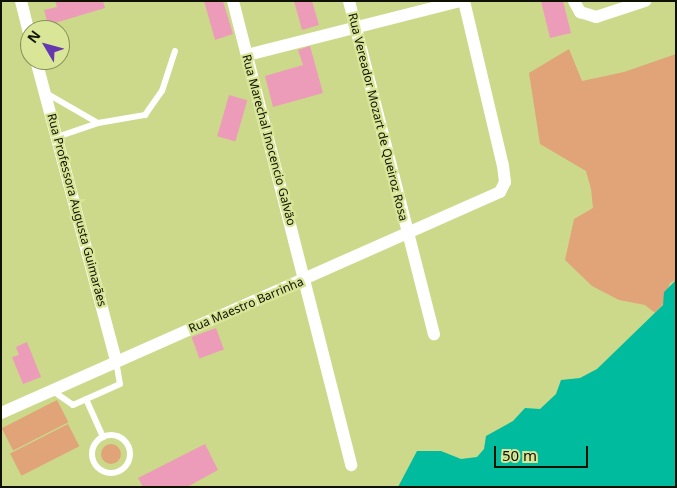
<!DOCTYPE html>
<meta charset="utf-8">
<style>
body{margin:0}
#map{position:relative;width:677px;height:488px;overflow:hidden;background:#ccd98a;font-family:"Noto Sans",sans-serif}
div>[style]{position:absolute}
[style*='--x']{left:calc(var(--x)*1px);top:calc(var(--y)*1px);width:calc(var(--w)*1px);rotate:calc(var(--a)*1deg)}
.green>*{inset:0;background:#e1a378;transform-origin:0 0}
.round{border-radius:50%}
.water>*{inset:0;background:#00bb9e}
.building>*{inset:0;background:#ec9cb9;transform-origin:0 0}
.lane>*{height:6px;margin:-3px;padding:0 3px;transform-origin:3px;border-radius:3px;background:#fff}
.lane>.ring{margin:-3px;padding:0;box-sizing:content-box;background:none;border:6px solid #fff;border-radius:50%}
.street>*{height:12px;margin:-6px;padding:0 6px;transform-origin:6px;border-radius:6px;background:#fff}
span{translate:-50% -50%;white-space:nowrap;text-align:center;line-height:1.15;-webkit-text-stroke:4.5px #d9e697;paint-order:stroke}
.street-label{font-size:12px;color:#0f1200}
.frame{position:absolute;inset:0;border:2px solid #0f1200;pointer-events:none}
.north{position:absolute;left:20px;top:20px;width:50px;height:50px;box-sizing:border-box;background:#d9e697;border:1px solid #88915b;border-radius:50%;rotate:307deg;font-size:14px;font-weight:700;line-height:20px;text-align:center;color:#0f1200}
.north::after{content:'';display:block;margin:auto;width:18px;height:22px;background:#6638b0;clip-path:polygon(50% 0,100% 100%,50% 72%,0 100%)}
.scale{position:absolute;left:494px;top:446px;width:94px;height:22px;box-sizing:border-box;border:2px solid #0f1200;border-top:0;padding-left:6px;font-size:15px;line-height:18px;white-space:nowrap;color:#0f1200;-webkit-text-stroke:4px #d9e697;paint-order:stroke}
</style>
<div id="map">
<div class="green">
<i style="clip-path:polygon(569px 49px,582px 81px,624px 72px,676px 54px,676px 280px,670px 283px,663px 304px,655px 313px,645px 305px,619px 300px,592px 286px,565px 260px,574px 219px,593px 208px,591px 189px,586px 171px,540px 144px,529px 73px)"></i>
<i style="left:57px;top:400px;width:25px;height:62px;rotate:63deg"></i>
<i style="left:68px;top:424px;width:25px;height:65px;rotate:63deg"></i>
<i class="round" style="left:101px;top:444px;width:20px;height:20px"></i>
</div>
<div class="water">
<i style="clip-path:polygon(676px 280px,676px 487px,398px 487px,417px 451px,441px 451px,461px 459px,477px 457px,484px 449px,486px 436px,513px 421px,525px 408px,540px 409px,556px 394px,561px 380px,580px 378px,597px 369px,663px 305px,664px 292px)"></i>
</div>
<div class="building">
<i style="clip-path:polygon(55px 1px,103px 1px,105px 8px,48px 25px,44px 10px,57px 7px)"></i>
<i style="clip-path:polygon(204px 1px,223px 1px,233px 34px,215px 40px)"></i>
<i style="clip-path:polygon(294px 1px,312px 1px,319px 25px,302px 30px)"></i>
<i style="clip-path:polygon(541px 1px,563px 1px,571px 33px,550px 38px)"></i>
<i style="clip-path:polygon(310px 46px,323px 93px,273px 107px,265px 76px,303px 65px,298px 50px)"></i>
<i style="left:229px;top:95px;width:19px;height:43px;rotate:16deg"></i>
<i style="left:216px;top:328px;width:23px;height:26px;rotate:70deg"></i>
<i style="clip-path:polygon(27px 342px,41px 377px,23px 384px,12px 357px,19px 355px,16px 347px)"></i>
<i style="clip-path:polygon(205px 444px,218px 470px,187px 487px,143px 487px,138px 478px)"></i>
</div>
<div class="lane">
<i style="--x:46;--y:93;--w:60;--a:30"></i>
<i style="--x:57;--y:137;--w:43;--a:-18.9"></i>
<i style="--x:98;--y:123;--w:48;--a:-9.7"></i>
<i style="--x:145;--y:115;--w:29;--a:-55"></i>
<i style="--x:162;--y:91;--w:42;--a:-72"></i>
<i style="--x:53;--y:391;--w:24;--a:35"></i>
<i style="--x:73;--y:405;--w:51;--a:-24.1"></i>
<i style="--x:120;--y:384;--w:23;--a:-100"></i>
<i style="--x:86;--y:399;--w:42;--a:65.9"></i>
<i class="ring" style="left:92px;top:435px;width:32px;height:32px"></i>
</div>
<div class="street">
<i style="--x:21;--y:1;--w:37;--a:76"></i>
<i style="--x:233;--y:1;--w:479;--a:75.7"></i>
<i style="--x:349;--y:1;--w:344;--a:75.7"></i>
<i style="--x:574;--y:1;--w:13;--a:61"></i>
<i style="--x:580;--y:12;--w:17;--a:17"></i>
<i style="--x:596;--y:17;--w:52;--a:-18.1"></i>
<i style="--x:247;--y:55;--w:221;--a:-14.2"></i>
<i style="--x:36;--y:60;--w:311;--a:75.1"></i>
<i style="--x:1;--y:413;--w:546;--a:-23.89"></i>
<i style="--x:500;--y:192;--w:11;--a:-63"></i>
<i style="--x:505;--y:182;--w:16;--a:-97"></i>
<i style="--x:503;--y:166;--w:170;--a:-103.3"></i>
</div>
<div class="street-label">
<span style="left:378px;top:117px;rotate:76deg">Rua Vereador Mozart de Queiroz Rosa</span>
<span style="left:269px;top:140px;rotate:75deg">Rua Marechal Inocencio Galvão</span>
<span style="left:77px;top:210px;rotate:75deg">Rua Professora Augusta Guimarães</span>
<span style="left:246px;top:305px;rotate:-23deg">Rua Maestro Barrinha</span>
</div>
<div class="frame"></div>
<div class="north">N</div>
<div class="scale">50 m</div>
</div>
